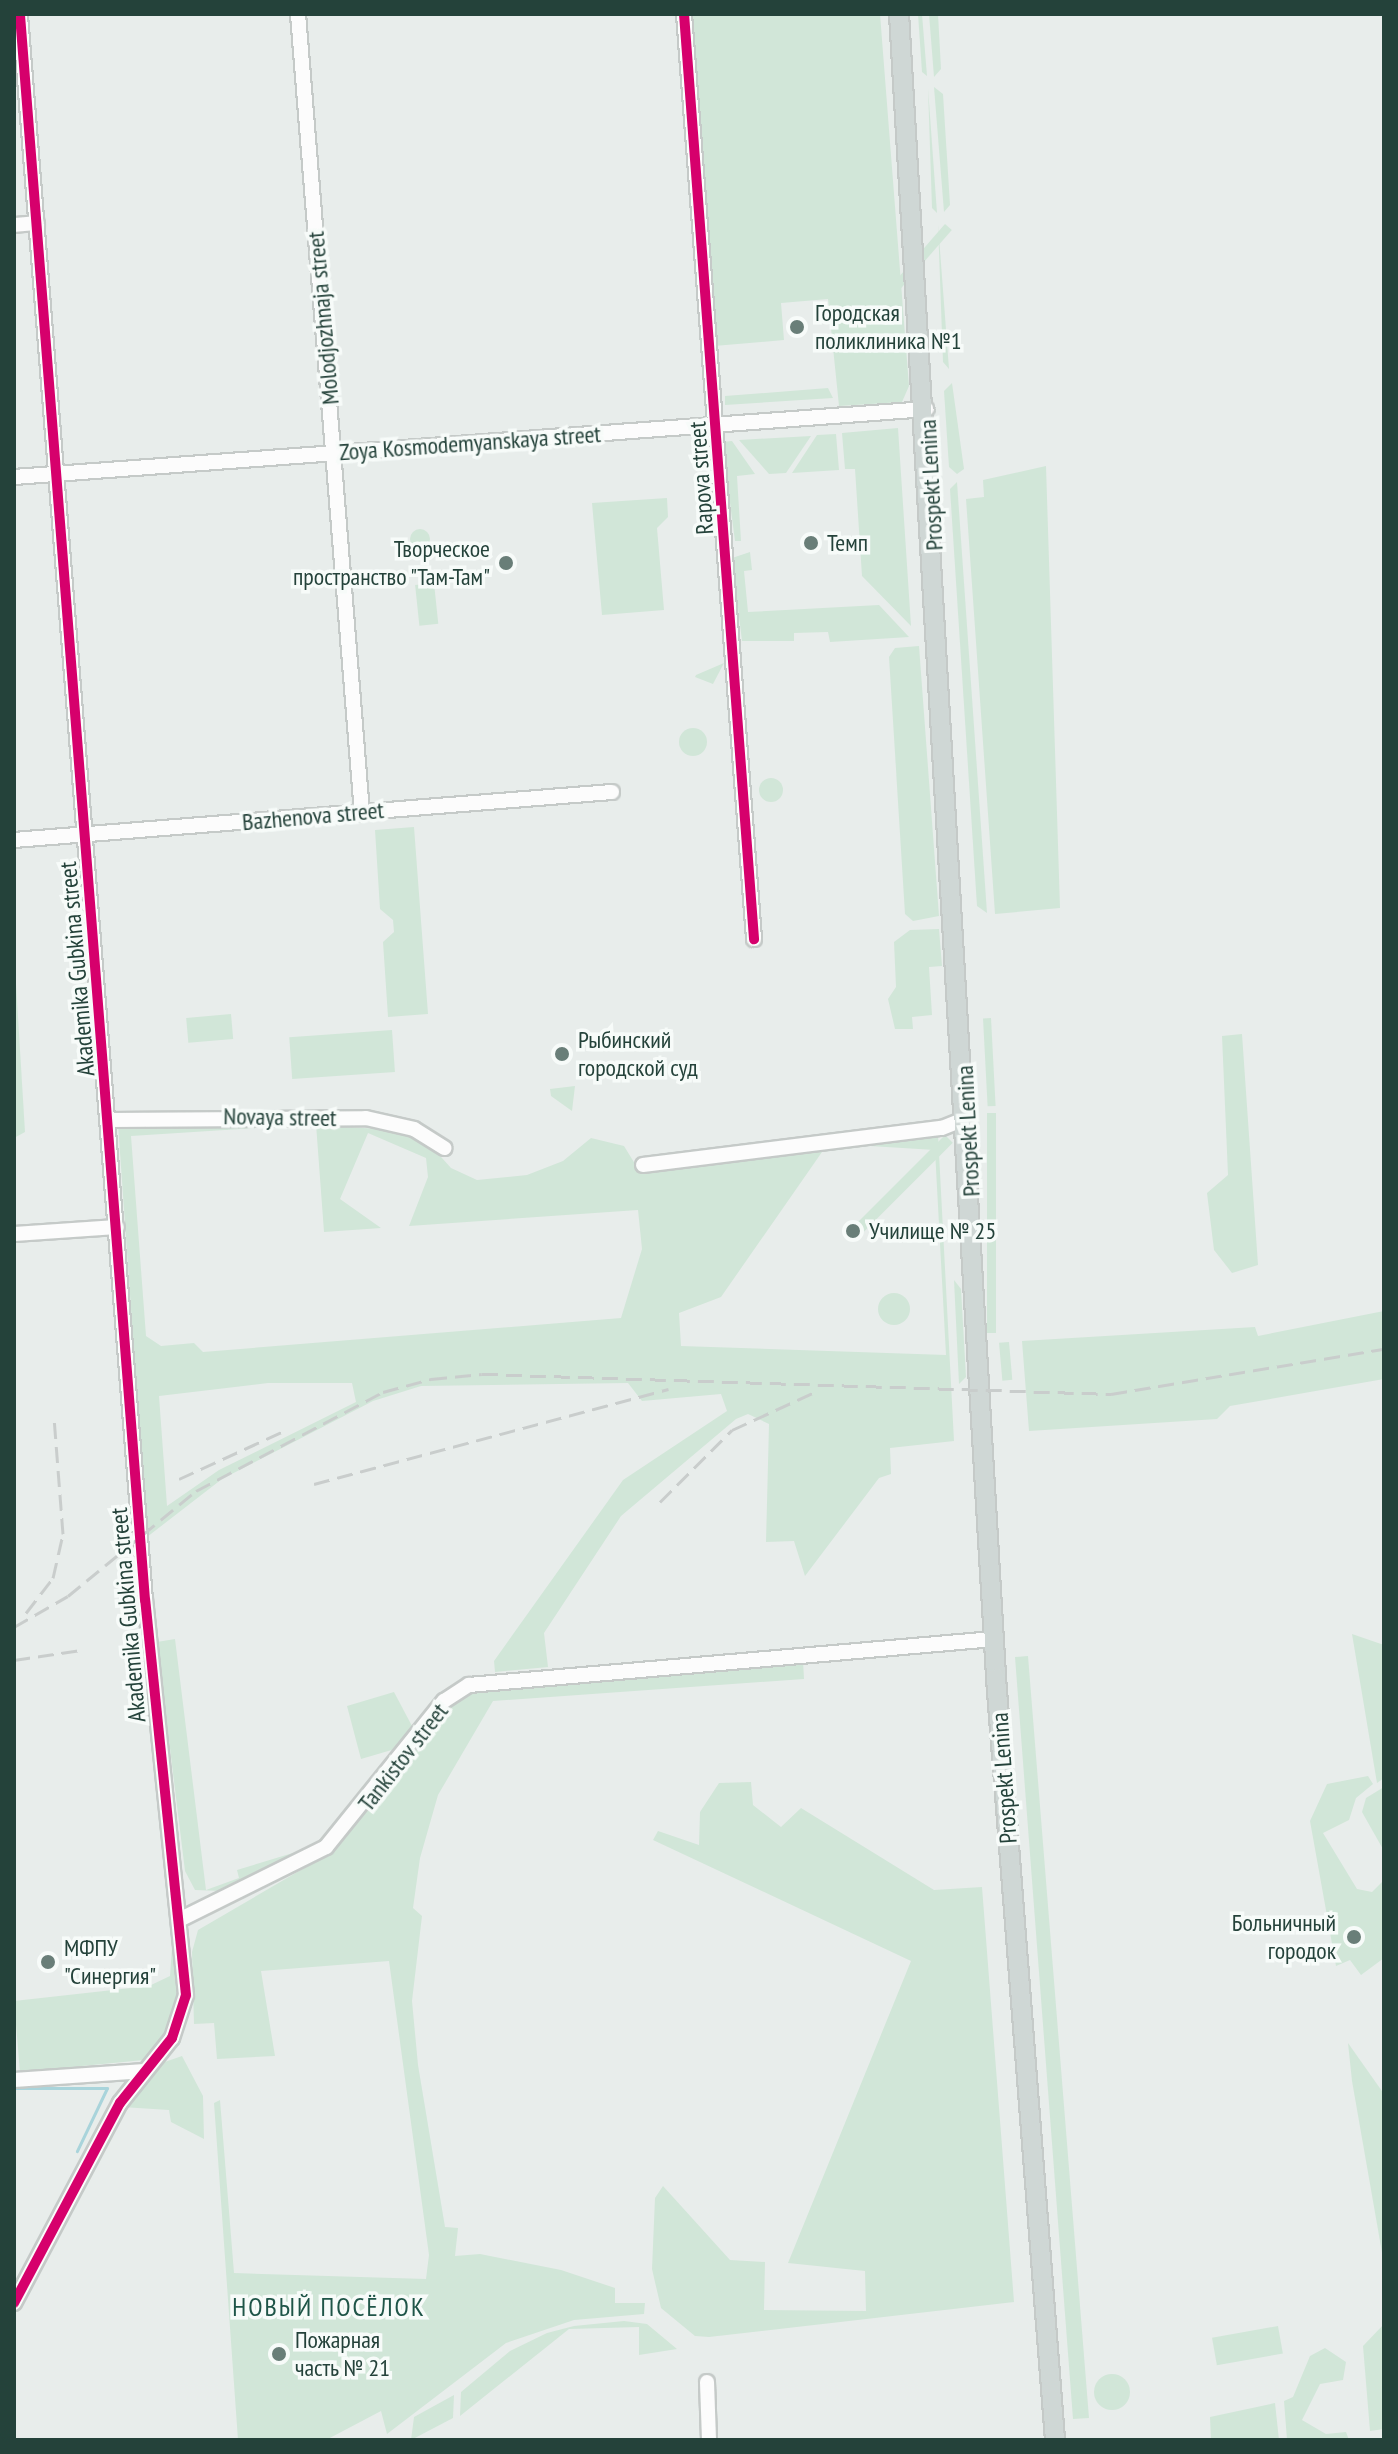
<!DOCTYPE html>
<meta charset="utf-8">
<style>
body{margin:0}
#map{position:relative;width:1398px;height:2454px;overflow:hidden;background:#e8edeb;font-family:"PT Sans Narrow",sans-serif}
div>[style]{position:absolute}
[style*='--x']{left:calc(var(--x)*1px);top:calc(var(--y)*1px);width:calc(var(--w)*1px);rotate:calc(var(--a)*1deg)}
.green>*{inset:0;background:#d1e6d8;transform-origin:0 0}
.round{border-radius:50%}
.stream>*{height:3px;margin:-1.5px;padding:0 1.5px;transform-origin:1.5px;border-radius:1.5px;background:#a9d4db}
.roads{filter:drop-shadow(2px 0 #c5cac8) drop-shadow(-2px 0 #c5cac8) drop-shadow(0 2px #c5cac8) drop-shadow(0 -2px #c5cac8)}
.minor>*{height:14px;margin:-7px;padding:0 7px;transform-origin:7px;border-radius:7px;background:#fcfcfc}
.major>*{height:18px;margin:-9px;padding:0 9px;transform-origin:9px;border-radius:9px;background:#cfd7d5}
.rail>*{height:3px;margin-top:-1.5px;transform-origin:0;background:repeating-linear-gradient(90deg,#c9cdcc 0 16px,transparent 0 24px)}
.cycleway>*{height:10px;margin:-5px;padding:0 5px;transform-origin:5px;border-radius:5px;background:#d6006c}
.dots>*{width:22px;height:22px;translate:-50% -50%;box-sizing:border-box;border:4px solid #f7fbf9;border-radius:50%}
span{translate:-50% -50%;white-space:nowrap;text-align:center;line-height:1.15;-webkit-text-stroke:7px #f7fbf9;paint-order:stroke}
.poi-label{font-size:24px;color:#24423a}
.left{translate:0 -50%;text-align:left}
.right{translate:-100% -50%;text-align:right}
.street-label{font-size:24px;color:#24423a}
.neighbourhood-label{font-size:26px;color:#1f5548;letter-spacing:2px}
.frame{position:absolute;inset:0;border:16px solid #24423a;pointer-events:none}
</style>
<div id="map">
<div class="green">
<i style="clip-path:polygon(688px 14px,880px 14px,909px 386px,902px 402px,839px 406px,828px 299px,781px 303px,784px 340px,714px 346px)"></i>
<i style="clip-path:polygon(918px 14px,922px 14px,927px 76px,922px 72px)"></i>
<i style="clip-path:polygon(929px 14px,938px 14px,941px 69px,934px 77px)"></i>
<i style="clip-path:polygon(934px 87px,943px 94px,950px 205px,944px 212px)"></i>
<i style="clip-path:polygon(928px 88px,937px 213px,932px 208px)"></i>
<i style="clip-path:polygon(938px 224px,949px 369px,943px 362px)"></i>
<i style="left:945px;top:224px;width:9px;height:125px;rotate:41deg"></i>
<i style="clip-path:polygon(952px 383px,964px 469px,957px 474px,949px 467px,944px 391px)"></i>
<i style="clip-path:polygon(828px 388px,833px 398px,725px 405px,725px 396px)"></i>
<i style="clip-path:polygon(898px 428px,911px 626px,862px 576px,855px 469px,845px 469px,842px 433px)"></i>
<i style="clip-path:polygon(836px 434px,839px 470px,792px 473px,817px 435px)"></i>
<i style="clip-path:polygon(811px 436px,786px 473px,769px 474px,739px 440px)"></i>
<i style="clip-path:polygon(732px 441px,755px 474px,737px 476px,741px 541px,735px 541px,722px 442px)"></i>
<i style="clip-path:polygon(1046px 466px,1060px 908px,995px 914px,966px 499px,984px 497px,983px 480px)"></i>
<i style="clip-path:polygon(957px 482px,987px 913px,977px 906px,950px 489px)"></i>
<i style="clip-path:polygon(667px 498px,668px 517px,657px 528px,664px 610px,602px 615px,592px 503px)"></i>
<i class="round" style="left:410px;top:529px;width:20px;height:20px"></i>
<i style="clip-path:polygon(750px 552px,752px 570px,744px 571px,748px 612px,879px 605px,909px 637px,830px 642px,828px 632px,794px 633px,794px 641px,742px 641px,732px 558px)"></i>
<i style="left:434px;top:583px;width:41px;height:19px;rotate:84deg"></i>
<i style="clip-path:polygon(919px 646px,939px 916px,913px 921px,905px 914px,889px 657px,895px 648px)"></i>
<i style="clip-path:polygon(724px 663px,713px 684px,695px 677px,696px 675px)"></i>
<i class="round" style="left:679px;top:728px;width:28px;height:28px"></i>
<i class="round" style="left:759px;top:778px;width:24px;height:24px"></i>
<i style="clip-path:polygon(414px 827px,428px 1014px,388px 1017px,383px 942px,394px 932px,393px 920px,380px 909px,375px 830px)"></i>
<i style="clip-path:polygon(939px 929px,942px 966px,929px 967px,932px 1015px,912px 1017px,913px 1029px,895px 1029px,888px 999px,896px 987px,894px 942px,910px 930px)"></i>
<i style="clip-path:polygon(14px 951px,25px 1132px,14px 1138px)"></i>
<i style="left:231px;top:1014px;width:25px;height:45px;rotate:85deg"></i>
<i style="left:991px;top:1018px;width:88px;height:8px;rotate:87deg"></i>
<i style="left:392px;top:1030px;width:42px;height:103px;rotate:86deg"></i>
<i style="clip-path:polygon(1242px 1034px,1258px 1265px,1232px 1273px,1214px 1250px,1207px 1193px,1228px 1175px,1222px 1036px)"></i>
<i style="clip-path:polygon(575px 1086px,572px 1111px,551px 1096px,550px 1089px)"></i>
<i style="left:987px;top:1113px;width:9px;height:220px"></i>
<i style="clip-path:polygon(evenodd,226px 1120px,398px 1130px,424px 1138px,451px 1168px,477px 1180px,527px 1175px,563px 1161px,591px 1138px,624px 1146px,640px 1172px,938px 1134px,954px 1441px,890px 1448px,891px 1474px,879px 1478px,805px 1576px,794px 1541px,766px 1542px,769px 1424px,748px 1414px,736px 1419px,621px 1516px,544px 1633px,548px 1667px,495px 1672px,494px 1661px,623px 1480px,727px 1411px,721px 1394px,642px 1401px,628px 1383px,421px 1386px,373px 1401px,222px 1479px,147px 1537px,118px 1124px,226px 1120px,316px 1124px,324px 1232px,381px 1228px,340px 1199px,368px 1133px,426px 1158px,428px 1177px,409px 1226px,638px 1210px,642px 1249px,621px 1318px,203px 1352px,194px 1343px,161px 1346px,146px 1336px,131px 1136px,316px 1124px,226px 1120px,870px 1146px,935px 1150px,946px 1355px,681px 1346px,679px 1313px,721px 1297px,822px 1152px,870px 1146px,226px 1120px,268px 1383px,352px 1383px,356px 1402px,219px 1470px,167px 1506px,159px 1396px,268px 1383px)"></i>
<i style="left:945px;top:1135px;width:11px;height:136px;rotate:45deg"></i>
<i style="clip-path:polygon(954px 1280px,961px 1289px,966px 1377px,959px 1384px)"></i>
<i class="round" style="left:878px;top:1293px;width:32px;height:32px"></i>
<i style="clip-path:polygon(1384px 1311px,1384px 1379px,1230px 1406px,1217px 1419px,1029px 1431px,1022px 1341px,1255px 1327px,1258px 1336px)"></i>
<i style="left:1009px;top:1342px;width:38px;height:10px;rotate:85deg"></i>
<i style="clip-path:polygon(1352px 1634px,1384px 1645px,1384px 1778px,1377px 1783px)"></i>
<i style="clip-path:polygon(175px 1639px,206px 1890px,239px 1878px,237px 1870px,316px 1846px,221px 1891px,195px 1890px,185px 1871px,157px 1642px)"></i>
<i style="clip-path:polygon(1028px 1656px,1089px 2418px,1073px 2419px,1015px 1657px)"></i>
<i style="clip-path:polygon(803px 1660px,804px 1679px,493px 1701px,438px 1795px,420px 1858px,413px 1908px,422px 1916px,412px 2001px,418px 2065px,445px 2227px,458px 2228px,455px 2256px,480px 2254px,561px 2270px,615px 2288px,615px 2303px,645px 2303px,644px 2314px,574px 2320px,506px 2343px,387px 2434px,381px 2411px,326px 2440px,238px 2440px,214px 2103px,220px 2100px,234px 2273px,426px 2279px,429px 2255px,389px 1961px,261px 1971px,275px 2056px,217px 2059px,214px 2023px,194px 2024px,192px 1952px,198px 1930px,330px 1853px,448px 1706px,473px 1690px)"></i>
<i style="clip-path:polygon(394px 1692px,412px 1726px,395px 1749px,361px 1759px,347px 1706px)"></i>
<i style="clip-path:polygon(1368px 1776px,1373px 1784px,1356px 1798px,1349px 1820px,1323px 1833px,1357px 1889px,1372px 1892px,1384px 1880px,1384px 1958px,1361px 1975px,1350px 1960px,1336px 1966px,1310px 1821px,1327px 1784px)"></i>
<i style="clip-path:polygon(751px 1782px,753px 1805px,781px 1827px,801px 1808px,934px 1890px,982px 1887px,1014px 2302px,709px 2337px,695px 2336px,661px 2308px,652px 2269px,655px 2198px,663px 2186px,730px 2260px,765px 2262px,764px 2310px,866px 2311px,865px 2271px,788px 2263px,911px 1961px,653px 1840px,658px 1831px,699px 1845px,700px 1812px,719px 1783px)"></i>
<i style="clip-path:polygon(1384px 1787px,1384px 1851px,1362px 1812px,1366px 1798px)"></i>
<i style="clip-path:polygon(173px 1933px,178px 2015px,144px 2060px,20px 2072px,14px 2001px,149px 1986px,170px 1976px)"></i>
<i style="clip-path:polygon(1348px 2043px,1384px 2094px,1384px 2264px,1352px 2081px)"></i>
<i style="clip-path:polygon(182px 2056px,203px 2096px,204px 2139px,171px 2122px,169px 2110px,122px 2107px,159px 2064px)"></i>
<i style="clip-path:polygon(624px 2321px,647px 2324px,677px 2349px,639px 2355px,639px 2327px,569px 2329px,460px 2416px,461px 2392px,510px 2351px,547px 2333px,574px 2326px)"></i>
<i style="clip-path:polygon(1384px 2324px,1384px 2429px,1370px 2431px,1363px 2346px)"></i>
<i style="left:1278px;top:2326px;width:28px;height:67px;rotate:80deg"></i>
<i style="clip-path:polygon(1325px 2348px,1346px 2362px,1343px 2380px,1320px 2384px,1302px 2420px,1326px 2434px,1346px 2432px,1349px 2440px,1287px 2440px,1284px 2401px,1293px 2397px,1310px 2356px)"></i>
<i class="round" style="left:1094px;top:2374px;width:36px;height:36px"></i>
<i style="clip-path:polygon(454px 2395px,453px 2418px,411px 2440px,414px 2417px)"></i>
<i style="clip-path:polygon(1275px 2403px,1279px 2440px,1211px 2440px,1210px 2417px)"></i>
</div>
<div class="stream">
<i style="--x:14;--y:2088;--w:93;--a:0"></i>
<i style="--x:107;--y:2088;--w:70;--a:115.5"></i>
</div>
<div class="roads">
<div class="minor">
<i style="--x:298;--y:14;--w:802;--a:85.42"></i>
<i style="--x:684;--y:14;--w:928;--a:85.67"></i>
<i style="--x:14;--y:225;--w:23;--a:-5"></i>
<i style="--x:14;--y:477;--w:915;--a:-4.26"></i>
<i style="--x:14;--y:840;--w:600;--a:-4.59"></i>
<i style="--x:109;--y:1120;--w:257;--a:-0.4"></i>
<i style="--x:366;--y:1118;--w:49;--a:12.9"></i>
<i style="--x:414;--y:1129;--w:36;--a:32"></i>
<i style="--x:643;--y:1165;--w:301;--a:-7.1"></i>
<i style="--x:942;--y:1128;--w:27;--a:-22"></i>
<i style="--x:14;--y:1234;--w:103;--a:-3.9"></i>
<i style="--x:179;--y:1920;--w:164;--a:-26.4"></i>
<i style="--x:326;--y:1847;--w:188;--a:-51.1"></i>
<i style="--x:444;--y:1701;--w:30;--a:-33"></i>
<i style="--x:469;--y:1685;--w:527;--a:-5.01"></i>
<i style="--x:14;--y:2080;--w:131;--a:-3.9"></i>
<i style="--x:14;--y:2303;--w:226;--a:-62.1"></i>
<i style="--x:120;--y:2103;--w:83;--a:-51.3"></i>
<i style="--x:172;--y:2038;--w:45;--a:-72"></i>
<i style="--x:186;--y:1995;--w:397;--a:-95.9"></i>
<i style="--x:145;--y:1600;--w:1591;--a:-94.51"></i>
<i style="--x:707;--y:2382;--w:58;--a:88"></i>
</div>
<div class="major">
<i style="--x:899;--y:14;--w:1667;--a:86.66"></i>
<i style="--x:996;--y:1678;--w:764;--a:85.57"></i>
</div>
</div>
<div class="rail">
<i style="--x:179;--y:1479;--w:118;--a:-24.6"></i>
<i style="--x:314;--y:1484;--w:367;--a:-15"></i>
<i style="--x:660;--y:1502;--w:102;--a:-45"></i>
<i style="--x:732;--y:1430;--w:89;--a:-24.6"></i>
<i style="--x:26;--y:1613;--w:44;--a:-52.4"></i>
<i style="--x:53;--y:1578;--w:45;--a:-77.2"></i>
<i style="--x:63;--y:1534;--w:118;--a:-94.4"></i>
<i style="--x:14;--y:1627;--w:62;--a:-29.9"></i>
<i style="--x:68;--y:1596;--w:166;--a:-39.4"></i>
<i style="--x:196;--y:1491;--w:212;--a:-27.9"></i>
<i style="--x:383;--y:1392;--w:50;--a:-15.2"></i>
<i style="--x:431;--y:1379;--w:51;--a:-5.6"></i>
<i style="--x:482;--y:1374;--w:629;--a:1.82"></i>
<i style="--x:1111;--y:1394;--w:277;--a:-9.4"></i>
<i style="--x:14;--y:1660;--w:68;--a:-8.5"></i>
</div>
<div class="cycleway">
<i style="--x:684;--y:14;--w:928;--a:85.67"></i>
<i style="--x:14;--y:2303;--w:226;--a:-62.1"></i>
<i style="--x:120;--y:2103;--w:83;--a:-51.3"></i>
<i style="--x:172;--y:2038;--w:45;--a:-72"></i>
<i style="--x:186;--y:1995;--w:397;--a:-95.9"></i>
<i style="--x:145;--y:1600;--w:1591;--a:-94.51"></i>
</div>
<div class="dots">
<i style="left:797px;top:327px;background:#697e78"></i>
<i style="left:811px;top:543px;background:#697e78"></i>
<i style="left:506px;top:563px;background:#697e78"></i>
<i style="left:562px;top:1054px;background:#697e78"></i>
<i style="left:853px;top:1231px;background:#697e78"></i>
<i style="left:1354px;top:1937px;background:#697e78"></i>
<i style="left:48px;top:1962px;background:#697e78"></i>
<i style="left:279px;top:2354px;background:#697e78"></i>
</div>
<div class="poi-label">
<span class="left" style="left:815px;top:327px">Городская<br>поликлиника №1</span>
<span class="left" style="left:827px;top:543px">Темп</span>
<span class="right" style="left:490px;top:563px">Творческое<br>пространство "Там-Там"</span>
<span class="left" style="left:578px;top:1054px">Рыбинский<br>городской суд</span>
<span class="left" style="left:869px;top:1231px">Училище № 25</span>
<span class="right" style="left:1336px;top:1937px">Больничный<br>городок</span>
<span class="left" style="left:64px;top:1962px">МФПУ<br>"Синергия"</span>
<span class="left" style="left:295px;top:2354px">Пожарная<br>часть № 21</span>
</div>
<div class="street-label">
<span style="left:323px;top:318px;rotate:-95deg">Molodjozhnaja street</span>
<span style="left:470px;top:443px;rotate:-4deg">Zoya Kosmodemyanskaya street</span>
<span style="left:701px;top:478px;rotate:-94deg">Rapova street</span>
<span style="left:931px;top:485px;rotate:-93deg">Prospekt Lenina</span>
<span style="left:313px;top:816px;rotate:-5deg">Bazhenova street</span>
<span style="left:77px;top:969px;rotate:-95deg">Akademika Gubkina street</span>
<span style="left:280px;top:1117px;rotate:1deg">Novaya street</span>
<span style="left:968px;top:1131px;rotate:-93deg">Prospekt Lenina</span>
<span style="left:128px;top:1615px;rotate:-95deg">Akademika Gubkina street</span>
<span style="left:403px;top:1757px;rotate:-52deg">Tankistov street</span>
<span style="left:1004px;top:1778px;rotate:-94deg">Prospekt Lenina</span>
</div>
<div class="neighbourhood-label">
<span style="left:329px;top:2307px">НОВЫЙ ПОСЁЛОК</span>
</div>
<div class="frame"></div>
</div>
